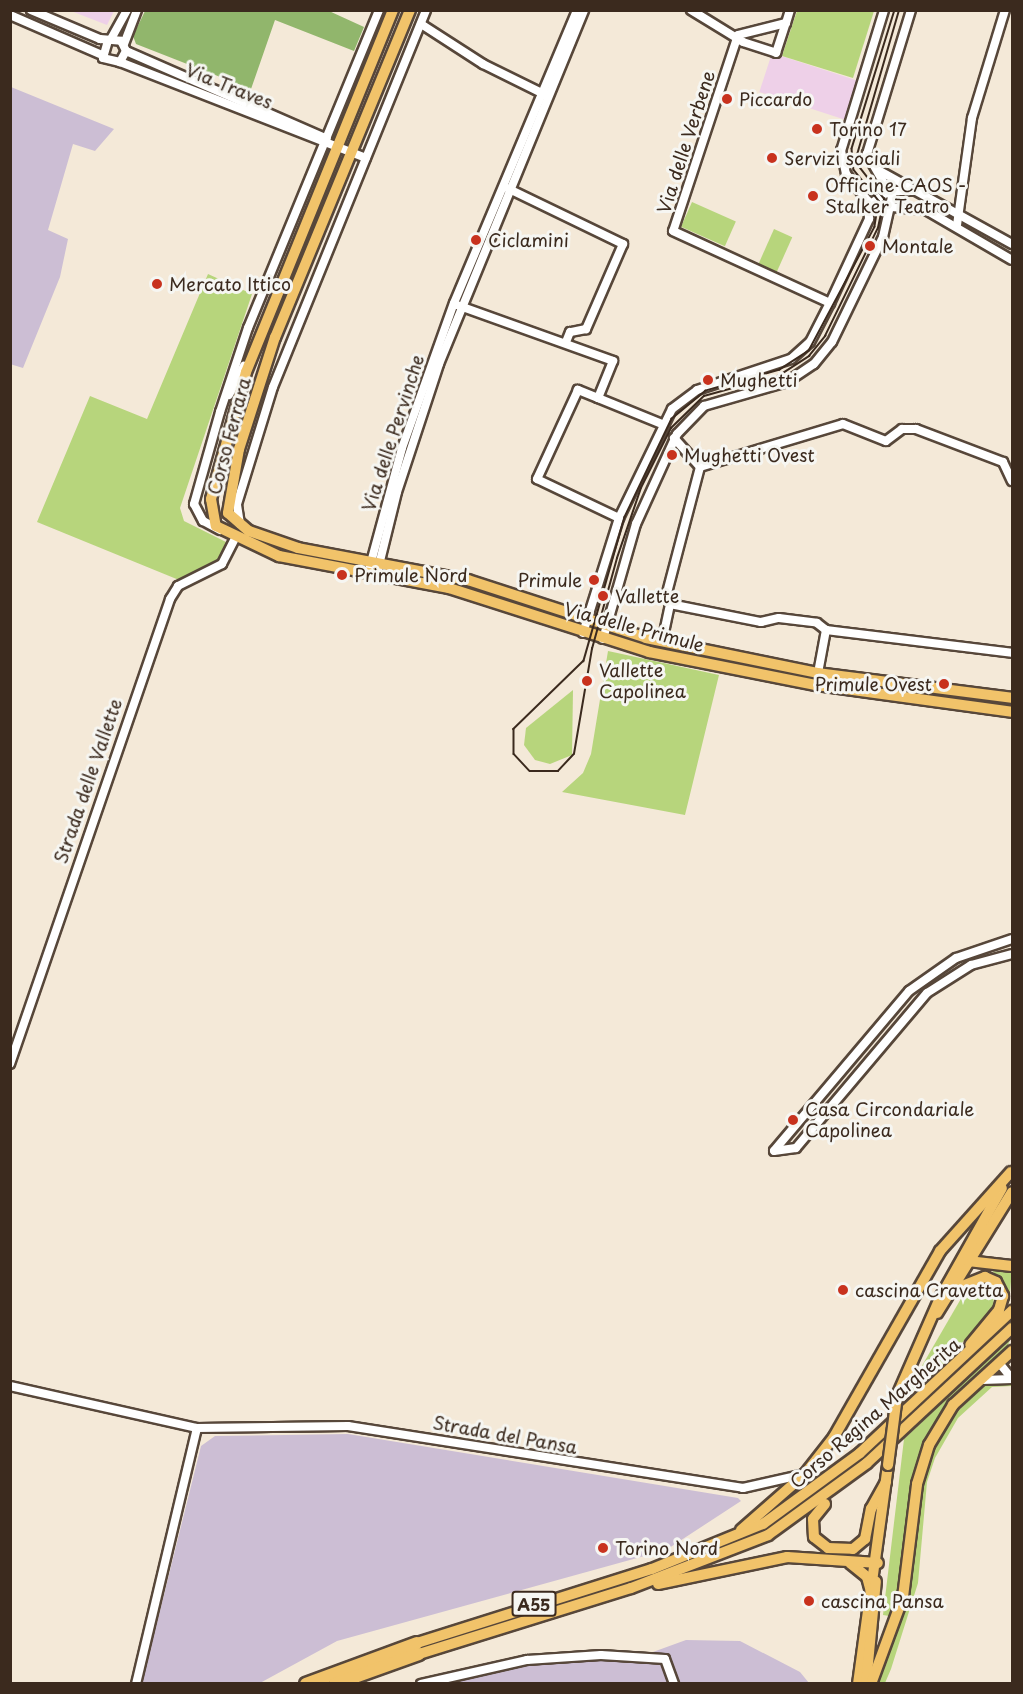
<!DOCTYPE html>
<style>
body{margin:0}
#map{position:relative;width:1023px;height:1694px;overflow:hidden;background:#f4e9d8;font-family:"Playpen Sans",sans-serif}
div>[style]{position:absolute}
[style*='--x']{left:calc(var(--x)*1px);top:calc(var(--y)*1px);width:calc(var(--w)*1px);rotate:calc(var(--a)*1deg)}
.built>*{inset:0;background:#eed0e8;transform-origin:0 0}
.industrial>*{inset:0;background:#ccbed4}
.green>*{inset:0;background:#b7d57c;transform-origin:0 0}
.forest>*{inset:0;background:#91b66c}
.roads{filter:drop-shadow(2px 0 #57473a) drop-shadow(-2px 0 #57473a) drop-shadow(0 2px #57473a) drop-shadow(0 -2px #57473a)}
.minor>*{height:8px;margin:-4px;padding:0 4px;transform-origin:4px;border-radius:4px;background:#fff}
.major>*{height:10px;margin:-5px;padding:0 5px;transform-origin:5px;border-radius:5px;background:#f1c36a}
.highway>*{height:12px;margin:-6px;padding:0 6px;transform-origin:6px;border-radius:6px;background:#f1c36a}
.tram>*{height:1.5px;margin:-0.75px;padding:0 0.75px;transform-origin:0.75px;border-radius:0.75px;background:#3b2a1e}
.bridges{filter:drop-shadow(2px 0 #57473a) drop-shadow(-2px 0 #57473a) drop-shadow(0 2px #57473a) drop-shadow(0 -2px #57473a)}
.major-bridge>*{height:10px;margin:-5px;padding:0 5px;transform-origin:5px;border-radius:5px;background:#f1c36a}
.dots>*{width:16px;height:16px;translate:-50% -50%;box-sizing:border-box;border:3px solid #f6f6f2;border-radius:50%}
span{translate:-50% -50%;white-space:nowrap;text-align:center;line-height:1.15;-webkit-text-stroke:6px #f6f6f2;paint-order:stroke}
.shield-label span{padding:2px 4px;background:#f6f6f2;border:2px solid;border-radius:4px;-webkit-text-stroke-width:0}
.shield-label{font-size:16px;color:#3b2a1e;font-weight:700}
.street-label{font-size:18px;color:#3b2a1e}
.poi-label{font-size:18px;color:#3b2a1e}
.left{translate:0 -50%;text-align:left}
.right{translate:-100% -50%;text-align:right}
.frame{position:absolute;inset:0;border:12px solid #3b2a1e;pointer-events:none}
</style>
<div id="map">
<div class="built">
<i style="clip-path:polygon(71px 11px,114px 11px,107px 25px)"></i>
<i style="left:772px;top:53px;width:95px;height:41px;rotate:18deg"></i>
</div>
<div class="industrial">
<i style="clip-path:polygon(11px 87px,114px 129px,95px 151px,73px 144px,48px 230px,68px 239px,60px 277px,23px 368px,10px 364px)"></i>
<i style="clip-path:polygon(348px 1434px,738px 1498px,741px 1501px,666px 1550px,337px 1641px,260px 1683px,142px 1683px,201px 1446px,215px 1436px)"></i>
<i style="clip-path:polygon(686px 1640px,740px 1641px,800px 1672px,809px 1683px,421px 1684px,527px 1660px,642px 1656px)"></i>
</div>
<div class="green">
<i style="clip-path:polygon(797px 11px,874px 11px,853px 78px,782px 56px)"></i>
<i style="left:692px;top:202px;width:48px;height:27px;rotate:24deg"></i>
<i style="left:774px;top:229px;width:20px;height:39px;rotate:24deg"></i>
<i style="clip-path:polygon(208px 274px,252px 294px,180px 508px,184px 521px,228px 543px,228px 549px,213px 568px,179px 580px,37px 522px,90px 396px,147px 419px)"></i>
<i style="clip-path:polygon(608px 651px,719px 675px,685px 815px,562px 792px,583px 773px,591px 754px)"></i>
<i style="clip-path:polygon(573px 690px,572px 755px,550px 764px,535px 760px,524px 745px,526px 728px)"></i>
<i style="clip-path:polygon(989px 1267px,1012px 1270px,1009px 1304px,1004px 1285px)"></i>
<i style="clip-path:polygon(981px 1284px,993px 1292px,994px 1307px,927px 1382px,905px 1395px,966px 1290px)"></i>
<i style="clip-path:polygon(1012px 1336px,1005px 1351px,948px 1402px,925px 1441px,912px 1479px,898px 1589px,889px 1616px,883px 1615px,904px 1439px)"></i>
<i style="clip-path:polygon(1012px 1381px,1012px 1386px,992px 1387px,958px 1418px,935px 1458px,927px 1482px,918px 1583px,891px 1669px,885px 1683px,876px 1684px,910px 1586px,923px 1483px,933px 1449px,950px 1419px,986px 1383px)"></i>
</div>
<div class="forest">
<i style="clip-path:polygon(145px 11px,329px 11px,364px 27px,354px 51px,275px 20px,251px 89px,136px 44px,133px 36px)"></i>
</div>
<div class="roads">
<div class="minor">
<i style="--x:31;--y:10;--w:75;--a:22.8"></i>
<i style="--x:100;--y:39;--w:21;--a:5"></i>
<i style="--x:121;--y:41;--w:11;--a:63"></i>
<i style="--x:126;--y:51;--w:13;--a:119"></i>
<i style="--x:120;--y:62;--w:17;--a:-167"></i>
<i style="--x:103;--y:58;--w:18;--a:-74"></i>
<i style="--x:691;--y:10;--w:61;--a:31.6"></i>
<i style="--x:743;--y:42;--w:35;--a:18"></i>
<i style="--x:776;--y:53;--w:32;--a:-72"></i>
<i style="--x:786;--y:23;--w:49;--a:166"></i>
<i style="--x:10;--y:15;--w:100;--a:23.5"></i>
<i style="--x:786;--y:23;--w:14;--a:-73"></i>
<i style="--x:421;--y:24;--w:74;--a:32.8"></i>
<i style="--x:483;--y:64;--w:72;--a:26.2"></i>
<i style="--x:738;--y:35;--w:206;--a:108.3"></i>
<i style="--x:673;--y:231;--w:173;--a:24.6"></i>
<i style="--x:111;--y:39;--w:33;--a:-61"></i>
<i style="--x:124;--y:44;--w:36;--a:-69"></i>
<i style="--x:126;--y:51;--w:219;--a:23.6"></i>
<i style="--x:120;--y:62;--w:264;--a:21.3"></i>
<i style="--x:878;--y:170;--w:153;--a:28.9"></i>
<i style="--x:507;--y:188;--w:129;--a:25.8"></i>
<i style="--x:623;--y:244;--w:93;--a:113.5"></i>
<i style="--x:586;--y:329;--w:16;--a:169"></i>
<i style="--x:570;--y:332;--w:11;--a:112"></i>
<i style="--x:869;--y:205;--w:57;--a:5"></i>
<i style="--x:926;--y:210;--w:99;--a:30.2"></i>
<i style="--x:869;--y:205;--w:24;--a:-35"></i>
<i style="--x:889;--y:191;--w:24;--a:0"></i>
<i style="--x:957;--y:225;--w:108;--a:-82"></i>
<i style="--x:972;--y:118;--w:113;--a:-73"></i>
<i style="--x:457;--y:305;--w:166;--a:19.7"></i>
<i style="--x:613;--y:361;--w:40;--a:112"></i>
<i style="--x:598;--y:398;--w:69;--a:22.1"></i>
<i style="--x:229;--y:395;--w:33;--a:-63"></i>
<i style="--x:598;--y:398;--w:22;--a:-158"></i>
<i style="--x:578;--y:390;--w:98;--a:114.7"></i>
<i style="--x:537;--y:479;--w:91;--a:25.4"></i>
<i style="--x:674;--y:438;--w:39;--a:48"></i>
<i style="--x:700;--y:467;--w:134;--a:104.7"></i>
<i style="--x:666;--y:597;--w:8;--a:60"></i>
<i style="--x:670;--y:604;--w:93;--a:11.2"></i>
<i style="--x:761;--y:622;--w:18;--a:-13"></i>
<i style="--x:779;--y:618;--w:38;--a:7"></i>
<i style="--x:817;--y:623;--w:11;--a:38"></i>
<i style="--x:826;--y:630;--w:187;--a:7"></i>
<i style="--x:700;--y:467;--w:149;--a:-16.7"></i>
<i style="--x:843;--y:424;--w:46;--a:21.6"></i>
<i style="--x:886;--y:441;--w:20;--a:-37"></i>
<i style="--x:902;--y:429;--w:14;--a:0"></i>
<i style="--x:916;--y:429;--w:93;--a:20.8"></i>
<i style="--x:1003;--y:462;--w:21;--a:65"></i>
<i style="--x:240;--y:524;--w:20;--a:-99"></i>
<i style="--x:237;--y:504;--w:122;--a:-72.9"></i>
<i style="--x:273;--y:387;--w:407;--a:-67.9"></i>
<i style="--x:220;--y:530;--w:19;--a:-152"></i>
<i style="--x:203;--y:521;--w:19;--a:-118"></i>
<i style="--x:194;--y:504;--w:96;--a:-74.2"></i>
<i style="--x:220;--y:412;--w:89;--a:-71.6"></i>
<i style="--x:248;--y:328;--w:344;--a:-67.6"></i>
<i style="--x:370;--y:566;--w:122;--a:-74.8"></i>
<i style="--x:402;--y:448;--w:154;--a:-70.3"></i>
<i style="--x:454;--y:303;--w:318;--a:-67.2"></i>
<i style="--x:378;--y:569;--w:79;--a:-76.1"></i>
<i style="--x:397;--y:492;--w:135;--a:-71.8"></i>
<i style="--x:439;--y:364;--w:383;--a:-67.7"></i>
<i style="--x:583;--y:633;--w:121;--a:-72.6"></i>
<i style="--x:619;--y:518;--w:121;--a:-64.1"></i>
<i style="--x:672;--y:409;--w:31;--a:-37"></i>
<i style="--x:697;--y:390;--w:99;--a:-18.3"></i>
<i style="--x:791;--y:359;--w:25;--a:-42"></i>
<i style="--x:810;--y:342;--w:44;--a:-62.9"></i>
<i style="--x:830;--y:303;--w:93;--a:-65.1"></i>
<i style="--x:869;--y:219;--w:18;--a:-93"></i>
<i style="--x:868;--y:201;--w:35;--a:-129"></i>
<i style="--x:846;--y:174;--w:24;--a:-102"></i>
<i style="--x:841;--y:151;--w:147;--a:-73"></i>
<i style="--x:603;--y:639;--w:120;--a:-74"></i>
<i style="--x:636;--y:524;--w:99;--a:-65.5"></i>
<i style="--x:677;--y:434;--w:39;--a:-46"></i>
<i style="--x:704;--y:406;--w:86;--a:-16.1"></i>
<i style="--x:787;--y:382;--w:32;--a:-34"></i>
<i style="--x:814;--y:364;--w:28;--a:-51"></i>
<i style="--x:832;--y:342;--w:117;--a:-64.1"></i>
<i style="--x:883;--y:237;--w:41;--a:-77.3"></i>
<i style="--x:892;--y:197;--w:50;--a:-120.2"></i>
<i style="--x:867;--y:154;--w:151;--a:-73"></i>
<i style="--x:662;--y:642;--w:39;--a:-78"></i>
<i style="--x:818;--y:673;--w:44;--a:-79.5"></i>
<i style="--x:1012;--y:939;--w:59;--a:161.3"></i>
<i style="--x:956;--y:958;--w:57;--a:144.9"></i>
<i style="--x:909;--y:991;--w:209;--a:130.2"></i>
<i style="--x:774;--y:1151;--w:22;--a:-8"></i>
<i style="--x:796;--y:1148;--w:203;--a:-49.8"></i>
<i style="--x:927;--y:993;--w:52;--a:-32.5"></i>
<i style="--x:971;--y:965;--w:42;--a:-15"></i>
<i style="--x:10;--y:1064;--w:492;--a:-71"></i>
<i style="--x:170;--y:599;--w:15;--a:-58"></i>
<i style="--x:178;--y:586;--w:49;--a:-26.6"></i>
<i style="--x:222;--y:564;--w:29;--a:-63"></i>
<i style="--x:1000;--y:1364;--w:19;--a:51"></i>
<i style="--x:982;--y:1380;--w:30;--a:-2"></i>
<i style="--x:10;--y:1386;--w:192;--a:12.7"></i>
<i style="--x:197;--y:1428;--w:151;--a:-0.8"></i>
<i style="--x:348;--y:1426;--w:400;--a:8.9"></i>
<i style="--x:743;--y:1488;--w:64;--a:-12.7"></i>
<i style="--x:136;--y:1684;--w:263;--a:-76.6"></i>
<i style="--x:421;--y:1684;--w:109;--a:-12.8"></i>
<i style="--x:527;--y:1660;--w:74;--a:-3.9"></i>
<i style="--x:601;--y:1655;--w:64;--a:3.6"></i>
<i style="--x:665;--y:1659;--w:27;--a:70"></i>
</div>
<div class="major">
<i style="--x:393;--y:10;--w:391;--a:112.1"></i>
<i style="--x:246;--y:372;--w:132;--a:105.4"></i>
<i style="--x:211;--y:499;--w:27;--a:80"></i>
<i style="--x:216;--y:526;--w:70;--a:25.5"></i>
<i style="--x:279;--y:556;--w:173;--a:10.7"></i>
<i style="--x:449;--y:588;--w:210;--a:17.7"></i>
<i style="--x:649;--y:652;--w:170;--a:11.2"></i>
<i style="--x:816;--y:685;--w:198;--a:7.8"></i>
<i style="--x:410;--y:10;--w:354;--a:112.4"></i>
<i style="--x:275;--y:337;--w:118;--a:107.8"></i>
<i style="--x:239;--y:449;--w:65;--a:99.8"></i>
<i style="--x:228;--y:513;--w:28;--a:41"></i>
<i style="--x:249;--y:531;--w:52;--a:19.1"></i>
<i style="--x:298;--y:548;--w:173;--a:10.7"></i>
<i style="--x:468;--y:580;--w:187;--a:18"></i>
<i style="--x:646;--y:638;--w:176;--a:11.5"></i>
<i style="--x:818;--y:673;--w:196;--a:7.3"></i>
<i style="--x:968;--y:1261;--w:44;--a:6.5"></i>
<i style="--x:960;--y:1287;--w:27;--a:-22"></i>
<i style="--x:985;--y:1277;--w:12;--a:24"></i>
<i style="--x:996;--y:1282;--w:16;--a:63"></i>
<i style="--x:1003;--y:1296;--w:15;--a:106"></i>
<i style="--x:999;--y:1310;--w:45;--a:129.6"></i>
<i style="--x:937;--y:1313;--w:142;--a:-58.2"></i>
<i style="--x:897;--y:1396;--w:107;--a:-66.3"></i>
<i style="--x:940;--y:1298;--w:126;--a:-60.6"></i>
<i style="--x:825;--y:1504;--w:19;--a:129"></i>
<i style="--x:813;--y:1519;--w:18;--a:87"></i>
<i style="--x:814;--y:1537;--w:18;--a:38"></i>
<i style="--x:828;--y:1548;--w:25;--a:2"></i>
<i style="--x:853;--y:1549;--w:16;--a:-40"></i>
<i style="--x:865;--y:1539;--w:31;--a:-79"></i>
<i style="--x:871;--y:1509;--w:31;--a:-61"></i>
<i style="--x:741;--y:1530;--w:85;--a:-41.2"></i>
<i style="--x:805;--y:1474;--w:47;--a:-51.9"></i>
<i style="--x:834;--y:1437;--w:214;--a:-60.3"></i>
<i style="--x:940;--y:1251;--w:106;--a:-48.1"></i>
<i style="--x:850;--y:1563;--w:22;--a:39"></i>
<i style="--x:867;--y:1577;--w:16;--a:75"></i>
<i style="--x:658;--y:1584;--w:132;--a:-11.8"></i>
<i style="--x:787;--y:1557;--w:91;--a:3.8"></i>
<i style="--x:417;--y:1643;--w:246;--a:-17.5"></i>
<i style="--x:652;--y:1569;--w:120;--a:-22.1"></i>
<i style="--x:763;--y:1524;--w:120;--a:-36.2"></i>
<i style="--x:860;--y:1453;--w:208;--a:-43.1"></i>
<i style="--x:419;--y:1654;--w:222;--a:-17.3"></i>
<i style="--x:631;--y:1588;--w:147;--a:-21.1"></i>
<i style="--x:768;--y:1535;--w:122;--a:-36"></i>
<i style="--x:867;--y:1463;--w:198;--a:-43"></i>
<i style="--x:858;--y:1684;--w:221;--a:-82.2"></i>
<i style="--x:866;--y:1684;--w:103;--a:-84.5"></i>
<i style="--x:871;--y:1684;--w:93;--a:-69.8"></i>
<i style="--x:903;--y:1597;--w:114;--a:-82.9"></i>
<i style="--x:917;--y:1484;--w:41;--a:-72.9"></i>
<i style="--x:929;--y:1445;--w:47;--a:-59"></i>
<i style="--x:953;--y:1405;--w:80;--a:-42.5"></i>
</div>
<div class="highway">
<i style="--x:306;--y:1684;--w:118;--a:-20.3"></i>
<i style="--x:335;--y:1684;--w:89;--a:-19.7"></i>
</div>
</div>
<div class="tram">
<i style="--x:895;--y:10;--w:145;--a:107.2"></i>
<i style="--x:852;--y:149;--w:21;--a:85"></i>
<i style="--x:854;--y:170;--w:40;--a:51"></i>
<i style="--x:879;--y:201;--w:26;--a:99"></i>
<i style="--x:875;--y:227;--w:140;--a:118"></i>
<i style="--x:809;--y:351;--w:35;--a:147"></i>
<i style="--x:780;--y:370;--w:77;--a:164.2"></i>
<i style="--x:706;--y:391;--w:44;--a:140.5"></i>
<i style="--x:672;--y:419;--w:109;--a:115.6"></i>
<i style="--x:625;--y:517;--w:150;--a:105.9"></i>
<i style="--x:584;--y:661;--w:98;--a:135.8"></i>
<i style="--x:514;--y:729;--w:25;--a:90"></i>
<i style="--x:514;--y:754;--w:23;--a:47"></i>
<i style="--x:530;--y:771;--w:28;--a:0"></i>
<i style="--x:558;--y:771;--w:23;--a:-47"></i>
<i style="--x:574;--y:754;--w:107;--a:-80.3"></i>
<i style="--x:592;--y:649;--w:94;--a:-74.6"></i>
<i style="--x:617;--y:558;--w:74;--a:-71.1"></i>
<i style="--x:641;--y:488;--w:67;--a:-63.4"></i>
<i style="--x:671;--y:428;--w:46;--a:-44.1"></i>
<i style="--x:704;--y:396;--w:79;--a:-15.4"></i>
<i style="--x:780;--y:375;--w:35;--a:-33"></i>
<i style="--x:809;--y:356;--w:26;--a:-51"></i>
<i style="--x:825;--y:336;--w:120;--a:-63.9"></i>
<i style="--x:878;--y:228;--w:30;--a:-78"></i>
<i style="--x:884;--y:199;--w:39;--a:-128"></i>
<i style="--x:860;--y:168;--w:13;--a:-103"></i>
<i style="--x:857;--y:155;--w:151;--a:-73.8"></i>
</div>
<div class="bridges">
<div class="major-bridge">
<i style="--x:888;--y:1465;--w:70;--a:-82.6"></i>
</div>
</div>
<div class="dots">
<i style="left:727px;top:99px;background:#c8321e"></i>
<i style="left:817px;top:129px;background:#c8321e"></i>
<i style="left:772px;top:158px;background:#c8321e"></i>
<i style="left:813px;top:196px;background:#c8321e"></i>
<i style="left:476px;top:240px;background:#c8321e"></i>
<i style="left:870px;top:246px;background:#c8321e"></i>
<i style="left:157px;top:284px;background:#c8321e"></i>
<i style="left:708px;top:380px;background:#c8321e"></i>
<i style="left:672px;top:455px;background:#c8321e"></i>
<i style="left:342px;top:575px;background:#c8321e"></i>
<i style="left:594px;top:580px;background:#c8321e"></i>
<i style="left:603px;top:596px;background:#c8321e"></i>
<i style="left:587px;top:681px;background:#c8321e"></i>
<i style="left:944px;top:684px;background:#c8321e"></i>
<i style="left:793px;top:1120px;background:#c8321e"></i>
<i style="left:843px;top:1290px;background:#c8321e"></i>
<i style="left:603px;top:1548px;background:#c8321e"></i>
<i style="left:809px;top:1601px;background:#c8321e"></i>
</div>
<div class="shield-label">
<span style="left:534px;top:1604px">A55</span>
</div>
<div class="street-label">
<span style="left:229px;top:86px;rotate:22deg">Via Traves</span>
<span style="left:686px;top:142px;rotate:-72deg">Via delle Verbene</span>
<span style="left:393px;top:433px;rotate:-72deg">Via delle Pervinche</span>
<span style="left:229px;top:436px;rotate:-75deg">Corso Ferrara</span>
<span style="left:634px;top:627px;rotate:15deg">Via delle Primule</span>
<span style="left:88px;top:781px;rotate:-71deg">Strada delle Vallette</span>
<span style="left:875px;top:1413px;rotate:-41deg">Corso Regina Margherita</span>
<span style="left:505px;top:1435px;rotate:10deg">Strada del Pansa</span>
</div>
<div class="poi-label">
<span class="left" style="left:739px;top:99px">Piccardo</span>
<span class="left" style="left:829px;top:129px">Torino 17</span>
<span class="left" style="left:784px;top:158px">Servizi sociali</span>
<span class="left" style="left:825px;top:196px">Officine CAOS -<br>Stalker Teatro</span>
<span class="left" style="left:488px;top:240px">Ciclamini</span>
<span class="left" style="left:882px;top:246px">Montale</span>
<span class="left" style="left:169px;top:284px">Mercato Ittico</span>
<span class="left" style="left:720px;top:380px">Mughetti</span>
<span class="left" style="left:684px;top:455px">Mughetti Ovest</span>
<span class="left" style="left:354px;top:575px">Primule Nord</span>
<span class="right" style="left:582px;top:580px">Primule</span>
<span class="left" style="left:615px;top:596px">Vallette</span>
<span class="left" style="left:599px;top:681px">Vallette<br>Capolinea</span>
<span class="right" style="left:932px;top:684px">Primule Ovest</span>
<span class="left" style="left:805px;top:1120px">Casa Circondariale<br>Capolinea</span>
<span class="left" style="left:855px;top:1290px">cascina Cravetta</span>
<span class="left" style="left:615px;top:1548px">Torino Nord</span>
<span class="left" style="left:821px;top:1601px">cascina Pansa</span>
</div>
<div class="frame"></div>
</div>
